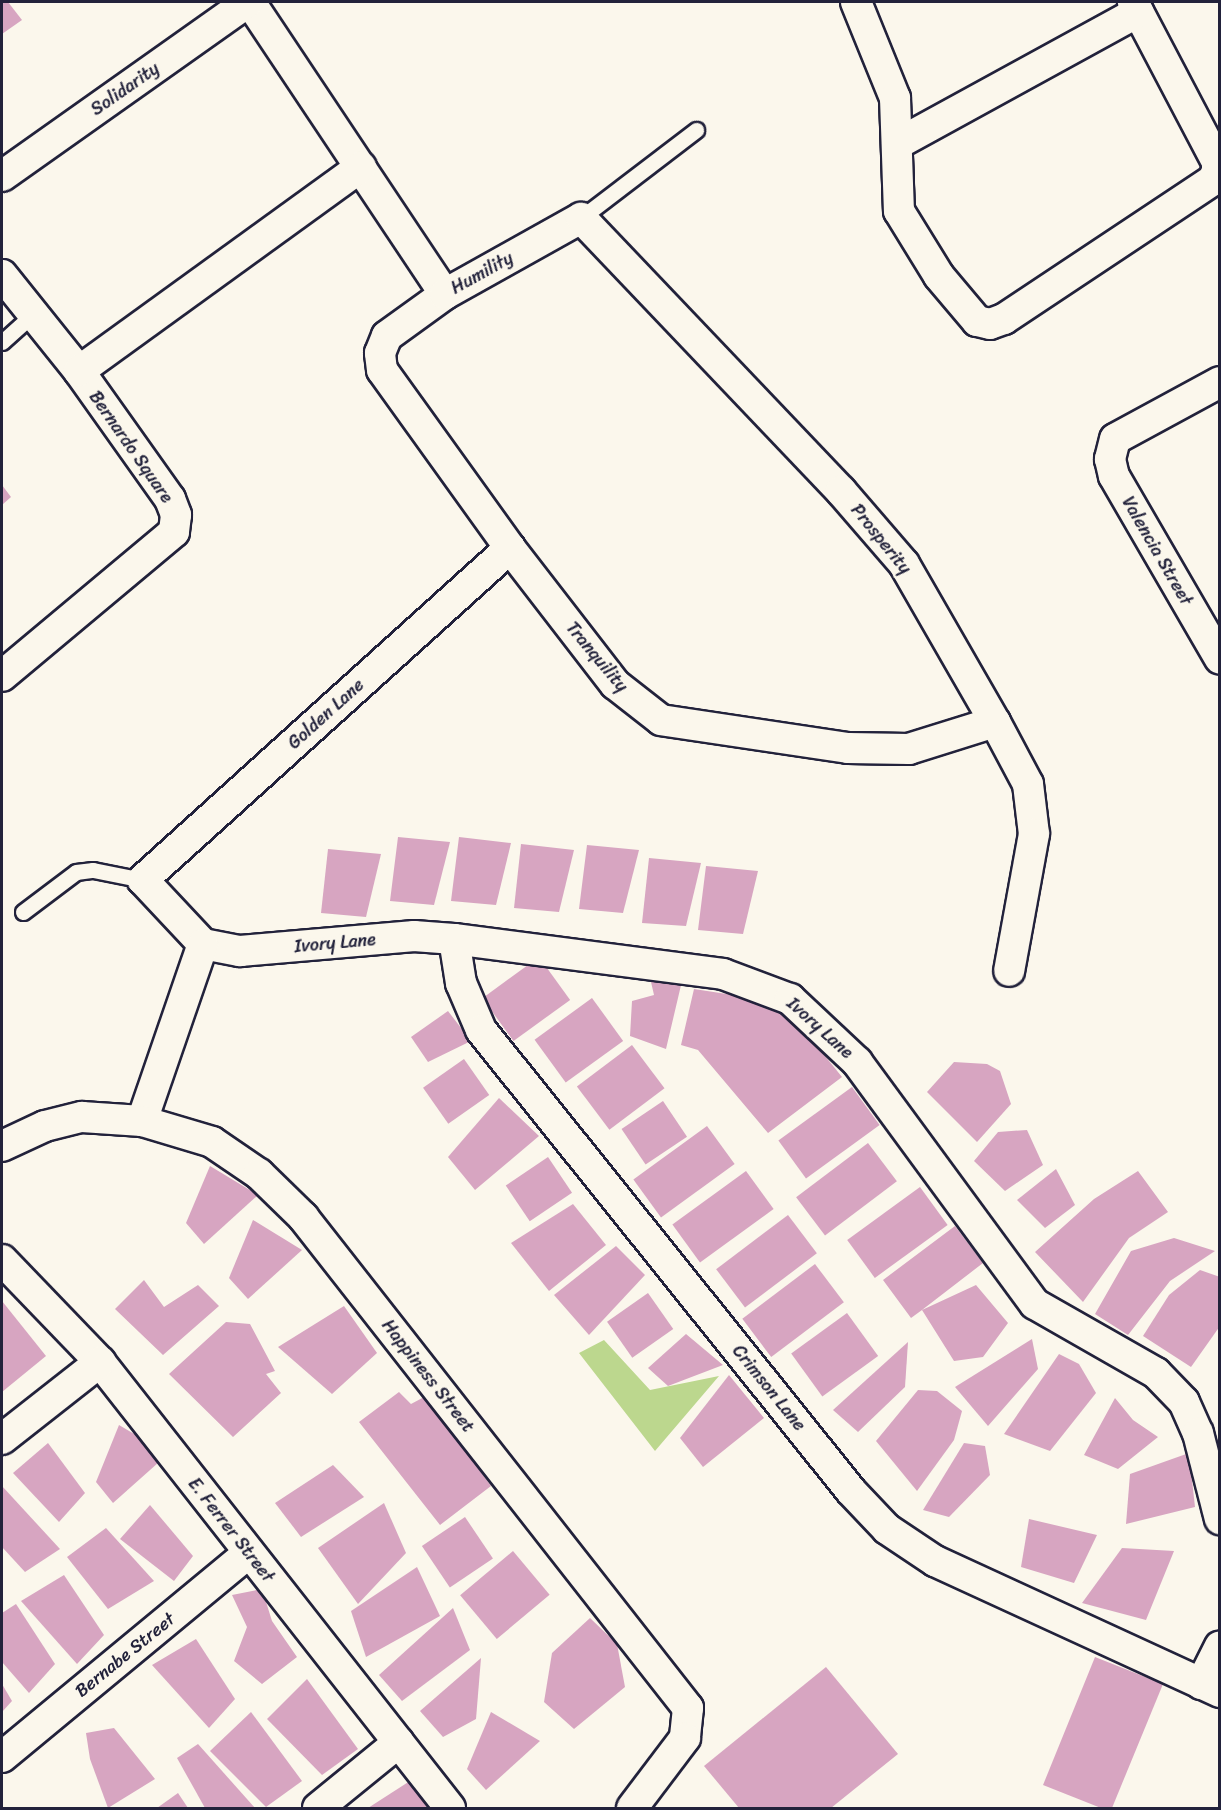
<!DOCTYPE html>
<style>
body{margin:0}
#map{position:relative;width:1221px;height:1810px;overflow:hidden;background:#fbf7ec;font-family:Sriracha,sans-serif}
div>[style]{position:absolute}
[style*='--x']{left:calc(var(--x)*1px);top:calc(var(--y)*1px);width:calc(var(--w)*1px);rotate:calc(var(--a)*1deg)}
.green>*{inset:0;background:#bcd78e}
.building>*{inset:0;background:#d7a5c1;transform-origin:0 0}
.roads{filter:drop-shadow(2px 0 #22223b) drop-shadow(-2px 0 #22223b) drop-shadow(0 2px #22223b) drop-shadow(0 -2px #22223b)}
.lane>*{height:15px;margin:-7.5px;padding:0 7.5px;transform-origin:7.5px;border-radius:7.5px;background:#fbf7ec}
.street>*{height:30px;margin:-15px;padding:0 15px;transform-origin:15px;border-radius:15px;background:#fbf7ec}
span{translate:-50% -50%;white-space:nowrap;text-align:center;line-height:1.15;-webkit-text-stroke:5px #fbf7ec;paint-order:stroke}
.street-label{font-size:18px;color:#22223b}
.frame{position:absolute;inset:0;border:3px solid #22223b;pointer-events:none}
</style>
<div id="map">
<div class="green">
<i style="clip-path:polygon(604px 1340px,650px 1390px,719px 1376px,655px 1451px,579px 1353px)"></i>
</div>
<div class="building">
<i style="clip-path:polygon(2px 2px,8px 2px,22px 20px,2px 34px)"></i>
<i style="clip-path:polygon(2px 485px,11px 497px,2px 505px)"></i>
<i style="clip-path:polygon(398px 837px,450px 842px,434px 905px,390px 901px)"></i>
<i style="clip-path:polygon(459px 837px,511px 843px,496px 905px,451px 901px)"></i>
<i style="clip-path:polygon(521px 844px,574px 850px,559px 912px,514px 908px)"></i>
<i style="clip-path:polygon(587px 845px,639px 850px,623px 913px,579px 909px)"></i>
<i style="clip-path:polygon(328px 849px,381px 854px,366px 917px,321px 913px)"></i>
<i style="clip-path:polygon(649px 858px,701px 863px,686px 926px,642px 923px)"></i>
<i style="clip-path:polygon(706px 866px,758px 871px,743px 934px,698px 930px)"></i>
<i style="left:539px;top:957px;width:53px;height:70px;rotate:54deg"></i>
<i style="clip-path:polygon(682px 981px,666px 1049px,630px 1036px,632px 1001px,654px 995px,651px 982px)"></i>
<i style="clip-path:polygon(694px 989px,766px 1000px,800px 1025px,842px 1077px,768px 1133px,698px 1050px,681px 1045px)"></i>
<i style="left:592px;top:998px;width:53px;height:71px;rotate:54deg"></i>
<i style="clip-path:polygon(448px 1011px,471px 1041px,428px 1062px,411px 1037px)"></i>
<i style="left:632px;top:1045px;width:54px;height:69px;rotate:53deg"></i>
<i style="left:464px;top:1059px;width:44px;height:50px;rotate:55deg"></i>
<i style="clip-path:polygon(954px 1062px,987px 1064px,1000px 1071px,1011px 1104px,977px 1142px,927px 1092px)"></i>
<i style="left:852px;top:1087px;width:47px;height:91px;rotate:54deg"></i>
<i style="clip-path:polygon(499px 1098px,539px 1136px,475px 1190px,448px 1157px)"></i>
<i style="left:663px;top:1101px;width:43px;height:50px;rotate:56deg"></i>
<i style="left:707px;top:1126px;width:47px;height:91px;rotate:54deg"></i>
<i style="clip-path:polygon(1027px 1130px,1043px 1165px,1005px 1191px,974px 1161px,998px 1132px)"></i>
<i style="left:868px;top:1143px;width:48px;height:90px;rotate:53deg"></i>
<i style="left:548px;top:1157px;width:43px;height:51px;rotate:56deg"></i>
<i style="clip-path:polygon(210px 1166px,258px 1195px,204px 1244px,186px 1223px)"></i>
<i style="clip-path:polygon(1056px 1169px,1075px 1205px,1045px 1228px,1017px 1200px)"></i>
<i style="left:746px;top:1171px;width:47px;height:91px;rotate:54deg"></i>
<i style="clip-path:polygon(1138px 1171px,1168px 1212px,1129px 1238px,1083px 1302px,1035px 1252px,1094px 1199px)"></i>
<i style="left:920px;top:1187px;width:47px;height:90px;rotate:54deg"></i>
<i style="clip-path:polygon(573px 1204px,606px 1245px,549px 1291px,511px 1243px)"></i>
<i style="left:788px;top:1215px;width:48px;height:90px;rotate:53deg"></i>
<i style="clip-path:polygon(253px 1220px,302px 1250px,248px 1299px,229px 1278px)"></i>
<i style="clip-path:polygon(955px 1226px,983px 1263px,922px 1310px,976px 1285px,1008px 1323px,983px 1357px,954px 1361px,922px 1310px,911px 1318px,883px 1280px)"></i>
<i style="clip-path:polygon(1174px 1238px,1215px 1251px,1170px 1281px,1128px 1335px,1095px 1314px,1131px 1251px)"></i>
<i style="clip-path:polygon(616px 1246px,645px 1275px,589px 1335px,554px 1295px)"></i>
<i style="left:815px;top:1264px;width:48px;height:91px;rotate:53deg"></i>
<i style="clip-path:polygon(1200px 1270px,1220px 1277px,1220px 1326px,1191px 1367px,1143px 1336px,1169px 1295px)"></i>
<i style="clip-path:polygon(144px 1280px,164px 1307px,198px 1285px,219px 1306px,163px 1355px,115px 1309px)"></i>
<i style="left:648px;top:1293px;width:44px;height:50px;rotate:55deg"></i>
<i style="clip-path:polygon(2px 1301px,46px 1356px,2px 1392px)"></i>
<i style="clip-path:polygon(344px 1306px,377px 1353px,332px 1394px,278px 1347px)"></i>
<i style="left:847px;top:1313px;width:53px;height:69px;rotate:54deg"></i>
<i style="clip-path:polygon(226px 1322px,250px 1324px,275px 1371px,266px 1374px,281px 1393px,233px 1437px,169px 1374px)"></i>
<i style="clip-path:polygon(686px 1334px,723px 1365px,668px 1386px,648px 1368px)"></i>
<i style="clip-path:polygon(1032px 1339px,1038px 1369px,988px 1426px,955px 1387px)"></i>
<i style="clip-path:polygon(908px 1342px,905px 1387px,858px 1432px,833px 1410px)"></i>
<i style="clip-path:polygon(1059px 1354px,1079px 1364px,1096px 1393px,1050px 1451px,1004px 1434px)"></i>
<i style="clip-path:polygon(729px 1375px,764px 1418px,703px 1467px,680px 1438px)"></i>
<i style="clip-path:polygon(918px 1390px,937px 1391px,962px 1411px,954px 1440px,917px 1491px,876px 1441px)"></i>
<i style="clip-path:polygon(399px 1392px,411px 1404px,426px 1396px,491px 1486px,440px 1525px,359px 1422px)"></i>
<i style="clip-path:polygon(1115px 1398px,1133px 1420px,1158px 1437px,1118px 1469px,1084px 1455px)"></i>
<i style="clip-path:polygon(119px 1425px,168px 1454px,113px 1503px,96px 1482px)"></i>
<i style="clip-path:polygon(48px 1443px,85px 1493px,59px 1522px,13px 1473px)"></i>
<i style="clip-path:polygon(964px 1443px,985px 1446px,990px 1475px,949px 1517px,923px 1510px)"></i>
<i style="clip-path:polygon(1189px 1453px,1195px 1507px,1126px 1524px,1130px 1474px)"></i>
<i style="clip-path:polygon(333px 1465px,364px 1497px,301px 1537px,275px 1503px)"></i>
<i style="clip-path:polygon(2px 1486px,60px 1549px,25px 1572px,2px 1547px)"></i>
<i style="clip-path:polygon(384px 1503px,406px 1553px,358px 1604px,318px 1548px)"></i>
<i style="clip-path:polygon(150px 1505px,193px 1556px,174px 1581px,120px 1539px)"></i>
<i style="left:465px;top:1517px;width:50px;height:52px;rotate:56deg"></i>
<i style="clip-path:polygon(1029px 1519px,1097px 1535px,1074px 1583px,1021px 1567px)"></i>
<i style="clip-path:polygon(106px 1528px,154px 1581px,108px 1609px,67px 1557px)"></i>
<i style="clip-path:polygon(1122px 1548px,1174px 1551px,1146px 1620px,1082px 1603px)"></i>
<i style="left:513px;top:1551px;width:57px;height:69px;rotate:50deg"></i>
<i style="clip-path:polygon(417px 1567px,440px 1616px,366px 1657px,351px 1611px)"></i>
<i style="clip-path:polygon(64px 1575px,104px 1635px,77px 1664px,21px 1601px)"></i>
<i style="clip-path:polygon(262px 1589px,272px 1621px,297px 1657px,262px 1684px,234px 1661px,247px 1627px,232px 1595px)"></i>
<i style="clip-path:polygon(16px 1604px,55px 1664px,29px 1693px,2px 1662px,2px 1613px)"></i>
<i style="clip-path:polygon(453px 1608px,470px 1650px,402px 1701px,379px 1675px)"></i>
<i style="clip-path:polygon(590px 1618px,617px 1644px,625px 1687px,574px 1729px,544px 1702px,552px 1653px)"></i>
<i style="clip-path:polygon(196px 1639px,235px 1699px,209px 1728px,152px 1665px)"></i>
<i style="clip-path:polygon(1095px 1657px,1163px 1684px,1112px 1808px,1101px 1808px,1043px 1785px)"></i>
<i style="clip-path:polygon(481px 1658px,476px 1719px,443px 1737px,420px 1711px)"></i>
<i style="clip-path:polygon(826px 1667px,898px 1754px,831px 1808px,739px 1808px,704px 1766px)"></i>
<i style="clip-path:polygon(307px 1679px,358px 1749px,322px 1775px,267px 1719px)"></i>
<i style="clip-path:polygon(2px 1684px,12px 1701px,2px 1712px)"></i>
<i style="clip-path:polygon(251px 1712px,302px 1781px,266px 1807px,210px 1751px)"></i>
<i style="clip-path:polygon(491px 1712px,540px 1741px,486px 1790px,467px 1769px)"></i>
<i style="clip-path:polygon(114px 1728px,155px 1779px,108px 1808px,90px 1759px,86px 1733px)"></i>
<i style="clip-path:polygon(198px 1744px,255px 1808px,205px 1808px,177px 1758px)"></i>
<i style="clip-path:polygon(413px 1779px,427px 1808px,368px 1808px)"></i>
<i style="clip-path:polygon(178px 1793px,188px 1808px,157px 1808px)"></i>
</div>
<div class="roads">
<div class="lane">
<i style="--x:581;--y:218;--w:145;--a:-37.4"></i>
<i style="--x:2;--y:342;--w:40;--a:-42"></i>
<i style="--x:23;--y:912;--w:66;--a:-37"></i>
<i style="--x:76;--y:872;--w:17;--a:-7"></i>
<i style="--x:93;--y:870;--w:51;--a:11.3"></i>
</div>
<div class="street">
<i style="--x:250;--y:2;--w:351;--a:56.3"></i>
<i style="--x:856;--y:2;--w:104;--a:67.9"></i>
<i style="--x:895;--y:98;--w:113;--a:88"></i>
<i style="--x:899;--y:211;--w:76;--a:58.4"></i>
<i style="--x:939;--y:276;--w:59;--a:49.8"></i>
<i style="--x:977;--y:321;--w:13;--a:13"></i>
<i style="--x:990;--y:324;--w:15;--a:-20"></i>
<i style="--x:1004;--y:319;--w:251;--a:-33.6"></i>
<i style="--x:1213;--y:180;--w:10;--a:-66"></i>
<i style="--x:1217;--y:171;--w:9;--a:-90"></i>
<i style="--x:1217;--y:162;--w:181;--a:-117.7"></i>
<i style="--x:897;--y:144;--w:275;--a:-28.7"></i>
<i style="--x:2;--y:176;--w:301;--a:-35.3"></i>
<i style="--x:2;--y:275;--w:123;--a:51.3"></i>
<i style="--x:79;--y:371;--w:157;--a:54.6"></i>
<i style="--x:170;--y:499;--w:17;--a:69"></i>
<i style="--x:176;--y:515;--w:17;--a:97"></i>
<i style="--x:174;--y:532;--w:224;--a:140.1"></i>
<i style="--x:79;--y:371;--w:348;--a:-35.9"></i>
<i style="--x:1220;--y:382;--w:119;--a:151.5"></i>
<i style="--x:1115;--y:439;--w:21;--a:104"></i>
<i style="--x:1110;--y:459;--w:17;--a:77"></i>
<i style="--x:1114;--y:476;--w:211;--a:59.9"></i>
<i style="--x:510;--y:548;--w:495;--a:137.9"></i>
<i style="--x:143;--y:880;--w:88;--a:46.8"></i>
<i style="--x:203;--y:944;--w:38;--a:11"></i>
<i style="--x:240;--y:951;--w:175;--a:-4.9"></i>
<i style="--x:414;--y:936;--w:40;--a:4.3"></i>
<i style="--x:454;--y:939;--w:271;--a:7.4"></i>
<i style="--x:723;--y:974;--w:72;--a:20.5"></i>
<i style="--x:790;--y:999;--w:92;--a:43.2"></i>
<i style="--x:857;--y:1062;--w:300;--a:53.7"></i>
<i style="--x:1035;--y:1304;--w:139;--a:29.7"></i>
<i style="--x:1156;--y:1373;--w:40;--a:46"></i>
<i style="--x:1184;--y:1402;--w:34;--a:66"></i>
<i style="--x:1198;--y:1433;--w:89;--a:75.7"></i>
<i style="--x:995;--y:722;--w:90;--a:162.6"></i>
<i style="--x:909;--y:749;--w:61;--a:-179.1"></i>
<i style="--x:848;--y:748;--w:189;--a:-171.5"></i>
<i style="--x:661;--y:720;--w:58;--a:-142"></i>
<i style="--x:615;--y:684;--w:172;--a:-127.7"></i>
<i style="--x:510;--y:548;--w:219;--a:-125.7"></i>
<i style="--x:382;--y:370;--w:17;--a:-97"></i>
<i style="--x:380;--y:353;--w:18;--a:-68"></i>
<i style="--x:387;--y:336;--w:72;--a:-35.9"></i>
<i style="--x:445;--y:294;--w:156;--a:-29.2"></i>
<i style="--x:581;--y:218;--w:377;--a:46.4"></i>
<i style="--x:841;--y:491;--w:96;--a:49.2"></i>
<i style="--x:904;--y:564;--w:182;--a:60.1"></i>
<i style="--x:995;--y:722;--w:70;--a:62"></i>
<i style="--x:1028;--y:784;--w:50;--a:83.2"></i>
<i style="--x:1034;--y:834;--w:139;--a:100.3"></i>
<i style="--x:454;--y:939;--w:45;--a:81"></i>
<i style="--x:461;--y:983;--w:51;--a:66.9"></i>
<i style="--x:481;--y:1030;--w:591;--a:51.25"></i>
<i style="--x:851;--y:1491;--w:52;--a:46.5"></i>
<i style="--x:887;--y:1529;--w:58;--a:33.7"></i>
<i style="--x:935;--y:1561;--w:314;--a:24.7"></i>
<i style="--x:142;--y:1121;--w:187;--a:-71"></i>
<i style="--x:2;--y:1146;--w:47;--a:-24.9"></i>
<i style="--x:45;--y:1126;--w:38;--a:-14"></i>
<i style="--x:82;--y:1117;--w:60;--a:3.8"></i>
<i style="--x:142;--y:1121;--w:73;--a:16.7"></i>
<i style="--x:212;--y:1142;--w:57;--a:34.2"></i>
<i style="--x:259;--y:1174;--w:62;--a:44.3"></i>
<i style="--x:303;--y:1217;--w:624;--a:51.9"></i>
<i style="--x:688;--y:1708;--w:30;--a:96"></i>
<i style="--x:685;--y:1738;--w:88;--a:127.1"></i>
<i style="--x:2;--y:1260;--w:141;--a:46.1"></i>
<i style="--x:100;--y:1362;--w:567;--a:51.88"></i>
<i style="--x:2;--y:1439;--w:125;--a:-38.2"></i>
<i style="--x:1201;--y:1684;--w:42;--a:-63.4"></i>
<i style="--x:2;--y:1757;--w:320;--a:-39.6"></i>
<i style="--x:318;--y:1808;--w:104;--a:-39.2"></i>
</div>
</div>
<div class="street-label">
<span style="left:125px;top:89px;rotate:-35deg">Solidarity</span>
<span style="left:482px;top:273px;rotate:-29deg">Humility</span>
<span style="left:131px;top:447px;rotate:55deg">Bernardo Square</span>
<span style="left:881px;top:539px;rotate:51deg">Prosperity</span>
<span style="left:1157px;top:551px;rotate:60deg">Valencia Street</span>
<span style="left:597px;top:657px;rotate:50deg">Tranquility</span>
<span style="left:326px;top:714px;rotate:-42deg">Golden Lane</span>
<span style="left:335px;top:943px;rotate:-5deg">Ivory Lane</span>
<span style="left:820px;top:1028px;rotate:42deg">Ivory Lane</span>
<span style="left:428px;top:1376px;rotate:52deg">Happiness Street</span>
<span style="left:769px;top:1388px;rotate:51deg">Crimson Lane</span>
<span style="left:231px;top:1530px;rotate:52deg">E. Ferrer Street</span>
<span style="left:125px;top:1655px;rotate:-39deg">Bernabe Street</span>
</div>
<div class="frame"></div>
</div>
